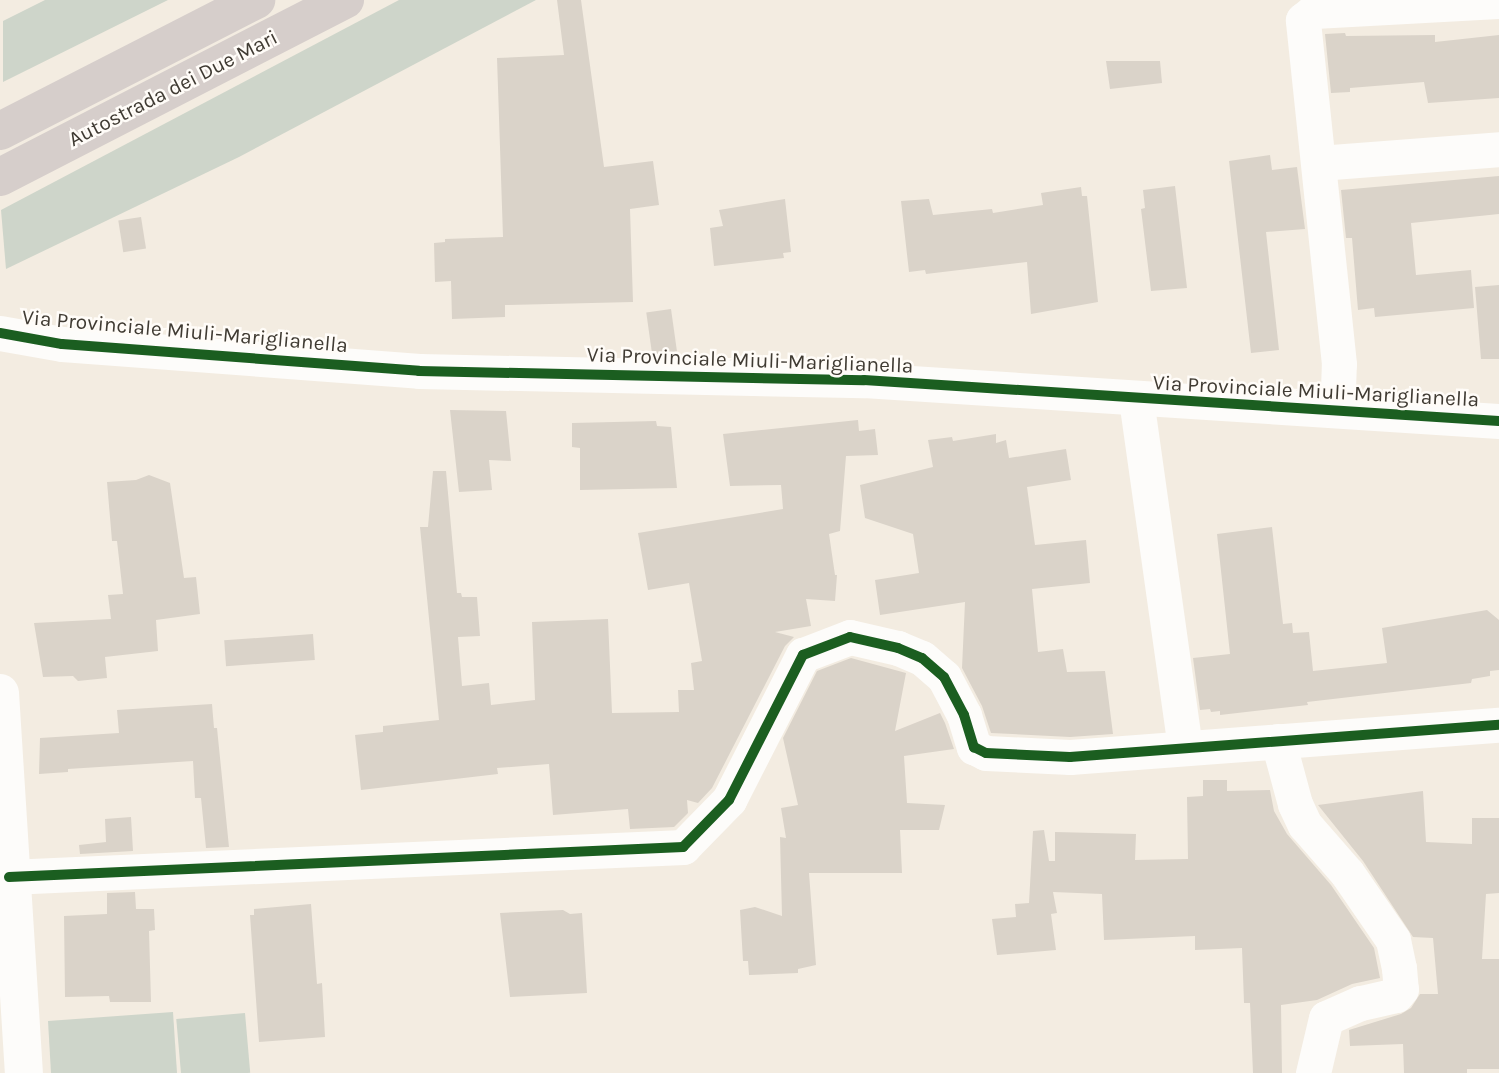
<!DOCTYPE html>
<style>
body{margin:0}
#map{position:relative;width:1499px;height:1073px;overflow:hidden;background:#f3ece1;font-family:Karla,sans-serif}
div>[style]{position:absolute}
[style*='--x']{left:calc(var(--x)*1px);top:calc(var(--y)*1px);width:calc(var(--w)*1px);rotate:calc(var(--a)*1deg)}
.green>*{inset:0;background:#ced5ca;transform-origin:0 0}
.building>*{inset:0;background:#dad3c9;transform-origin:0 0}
.minor>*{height:35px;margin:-17.5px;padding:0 17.5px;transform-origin:17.5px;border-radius:17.5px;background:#fdfcfa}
.tertiary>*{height:38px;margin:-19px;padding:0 19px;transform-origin:19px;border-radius:19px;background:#fdfcfa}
.motorway>*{height:38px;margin:-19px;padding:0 19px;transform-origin:19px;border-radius:19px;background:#d6cecb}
.cycleway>*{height:10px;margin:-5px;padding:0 5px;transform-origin:5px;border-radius:5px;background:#1b5e20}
span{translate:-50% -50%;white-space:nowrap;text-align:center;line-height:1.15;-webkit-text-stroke:5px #fffcf8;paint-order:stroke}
.street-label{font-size:21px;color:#403b33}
</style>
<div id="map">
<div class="green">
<i style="clip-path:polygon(45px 0,168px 0,3px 82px,3px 21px)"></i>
<i style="clip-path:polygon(399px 0,536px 0,239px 157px,6px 269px,1px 210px)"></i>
<i style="clip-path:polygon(173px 1012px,177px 1073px,51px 1073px,48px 1021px)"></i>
<i style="left:245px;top:1013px;width:60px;height:69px;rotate:85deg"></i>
</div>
<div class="building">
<i style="clip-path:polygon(557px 0,581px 0,604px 167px,653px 161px,659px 205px,630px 209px,633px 302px,505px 305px,505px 317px,452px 319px,451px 281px,435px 282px,434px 243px,445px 242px,445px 239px,503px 237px,497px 58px,564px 55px)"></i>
<i style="clip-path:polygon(1345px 33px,1346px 36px,1435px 35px,1435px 42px,1499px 35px,1499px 98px,1428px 103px,1424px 82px,1350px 88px,1350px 92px,1331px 93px,1325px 34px)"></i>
<i style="clip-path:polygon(1106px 61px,1160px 61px,1162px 83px,1110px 89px)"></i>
<i style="clip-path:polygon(1270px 155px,1272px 170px,1297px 167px,1305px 229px,1266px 232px,1279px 350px,1251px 353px,1229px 161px)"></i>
<i style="clip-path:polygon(1499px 176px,1499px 214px,1411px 223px,1416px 275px,1471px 270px,1474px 308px,1375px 317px,1374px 308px,1358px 310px,1352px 238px,1346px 238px,1341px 190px)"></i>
<i style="clip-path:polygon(1175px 186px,1187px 288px,1151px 291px,1141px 209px,1145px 208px,1143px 190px)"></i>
<i style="clip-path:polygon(1081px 187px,1082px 196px,1087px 196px,1098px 302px,1031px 314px,1027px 262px,926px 274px,925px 270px,909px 272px,901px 201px,929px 199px,933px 215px,992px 209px,993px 213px,1043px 205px,1041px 193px)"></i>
<i style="clip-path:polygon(785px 199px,791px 252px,783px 253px,784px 258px,714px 266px,710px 228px,723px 226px,719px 210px)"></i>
<i style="left:141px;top:217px;width:32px;height:23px;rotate:81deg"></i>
<i style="clip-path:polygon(1499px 285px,1499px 359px,1481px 359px,1475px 287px)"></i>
<i style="left:671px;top:309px;width:43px;height:25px;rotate:82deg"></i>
<i style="clip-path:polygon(450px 410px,506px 411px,511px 461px,489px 460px,492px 490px,459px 492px)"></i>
<i style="clip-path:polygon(858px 420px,859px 431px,875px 429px,878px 455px,846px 456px,840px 531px,829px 534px,835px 575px,837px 575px,835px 601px,806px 599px,811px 626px,775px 632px,794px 637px,785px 646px,712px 788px,698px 803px,687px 800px,688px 813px,674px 827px,630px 829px,628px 809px,553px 815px,549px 764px,497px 768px,498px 774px,361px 790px,355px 735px,383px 732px,383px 726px,439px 720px,420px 527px,428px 527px,433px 471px,446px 471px,457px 593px,461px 593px,462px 597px,477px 597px,480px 636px,458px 637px,462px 686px,489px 683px,491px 705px,535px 700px,532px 622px,608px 619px,612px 713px,679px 712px,678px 690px,694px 690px,691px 663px,702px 661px,689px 583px,648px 590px,638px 533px,783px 509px,781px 485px,730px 486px,723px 434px)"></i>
<i style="clip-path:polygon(656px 421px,657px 426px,671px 427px,677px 488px,580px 490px,580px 448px,572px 447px,572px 423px)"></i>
<i style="clip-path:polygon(996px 434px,996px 443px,1006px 440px,1009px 458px,1066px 449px,1071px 480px,1027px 487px,1035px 545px,1086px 540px,1090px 583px,1032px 589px,1038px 652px,1063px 649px,1067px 672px,1105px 671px,1113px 734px,1070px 737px,991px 733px,982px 706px,962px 668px,965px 602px,880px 615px,875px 580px,919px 573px,913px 534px,865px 518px,860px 485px,933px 467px,928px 440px,952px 437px,953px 441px)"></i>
<i style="clip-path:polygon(149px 475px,170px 483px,184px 578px,196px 577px,200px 614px,156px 620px,158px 651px,105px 657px,107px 678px,78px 681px,73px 676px,43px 677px,34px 623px,111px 619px,108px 595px,123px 594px,117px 541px,112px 541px,107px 482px,136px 480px)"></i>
<i style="clip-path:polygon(1272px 527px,1283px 624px,1292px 623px,1293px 633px,1309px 632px,1313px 671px,1387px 663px,1382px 628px,1487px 610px,1499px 620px,1499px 670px,1490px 671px,1490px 676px,1472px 679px,1471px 683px,1307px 702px,1308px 705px,1220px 715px,1220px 711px,1211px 712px,1210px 709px,1200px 710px,1193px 658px,1230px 654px,1217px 534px)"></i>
<i style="left:313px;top:634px;width:26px;height:89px;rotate:86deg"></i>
<i style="clip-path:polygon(851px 658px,906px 673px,895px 731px,940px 713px,945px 723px,954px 749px,904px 756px,907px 803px,945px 805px,939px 830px,900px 830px,902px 873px,809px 873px,816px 965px,798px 969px,798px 973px,749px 975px,748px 961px,743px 961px,740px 910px,755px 907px,782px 916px,780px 837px,786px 838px,781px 808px,798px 805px,783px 738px,817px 671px)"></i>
<i style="clip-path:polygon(212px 704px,214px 728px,217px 728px,229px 847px,206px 848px,201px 798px,195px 798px,193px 761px,68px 769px,68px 772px,39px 774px,40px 738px,119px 733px,117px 710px)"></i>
<i style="clip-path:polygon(1203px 780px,1227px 780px,1227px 791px,1270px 790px,1274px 811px,1287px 834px,1331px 885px,1374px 948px,1380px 978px,1352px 984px,1317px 1000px,1281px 1005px,1282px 1073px,1253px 1073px,1250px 1003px,1244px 1003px,1242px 948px,1195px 950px,1195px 936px,1104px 940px,1102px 894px,1053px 892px,1057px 913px,1051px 914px,1056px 950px,997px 955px,992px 919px,1016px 917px,1015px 904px,1029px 903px,1033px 831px,1044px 830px,1049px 861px,1055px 861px,1055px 832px,1136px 834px,1135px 860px,1188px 859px,1187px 797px,1203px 796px)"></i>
<i style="clip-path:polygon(1423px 791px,1426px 842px,1472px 844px,1472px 818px,1499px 818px,1499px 893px,1486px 894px,1482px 959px,1499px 959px,1499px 1069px,1467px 1069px,1467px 1073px,1404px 1073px,1403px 1044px,1350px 1046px,1349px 1030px,1401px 1014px,1411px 1008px,1420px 994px,1438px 994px,1433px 938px,1413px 937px,1363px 861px,1318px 805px)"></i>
<i style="clip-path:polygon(131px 817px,133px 851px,80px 854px,79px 845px,106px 842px,105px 819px)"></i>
<i style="clip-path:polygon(135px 892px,136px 909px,154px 909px,155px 930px,149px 931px,151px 1002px,110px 1002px,109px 996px,65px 997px,64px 916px,107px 914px,107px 893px)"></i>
<i style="clip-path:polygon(311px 904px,317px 984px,322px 983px,325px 1037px,259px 1042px,250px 915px,254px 915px,254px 909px)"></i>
<i style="clip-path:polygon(563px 910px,570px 914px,582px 913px,587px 993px,510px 997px,500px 913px)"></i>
</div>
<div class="minor">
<i style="--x:1319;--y:163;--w:181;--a:-4.4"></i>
<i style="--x:0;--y:333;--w:63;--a:10.1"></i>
<i style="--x:62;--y:344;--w:358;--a:4.3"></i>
<i style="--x:419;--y:371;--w:445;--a:1.2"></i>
<i style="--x:864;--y:380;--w:636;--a:3.69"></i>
<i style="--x:1136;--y:399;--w:352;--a:82"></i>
<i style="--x:1331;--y:410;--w:22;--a:-72"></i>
<i style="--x:1338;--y:389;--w:25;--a:-88"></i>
<i style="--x:1339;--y:364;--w:346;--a:-96"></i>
<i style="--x:1303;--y:20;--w:14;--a:-39"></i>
<i style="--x:1314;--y:11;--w:185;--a:-3.1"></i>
<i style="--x:1278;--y:741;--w:65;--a:74.9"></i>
<i style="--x:1295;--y:804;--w:23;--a:65"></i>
<i style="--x:1305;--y:825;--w:64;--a:48.8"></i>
<i style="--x:1347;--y:873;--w:81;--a:55.5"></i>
<i style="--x:1393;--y:940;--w:29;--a:78"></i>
<i style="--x:1399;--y:968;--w:21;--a:85"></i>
<i style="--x:1401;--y:989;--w:8;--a:130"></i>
<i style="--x:1396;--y:995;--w:37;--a:167"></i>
<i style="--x:1360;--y:1003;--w:37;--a:156"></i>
<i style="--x:1326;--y:1018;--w:57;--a:103.3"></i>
<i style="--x:9;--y:877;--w:675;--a:-2.55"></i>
<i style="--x:683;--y:847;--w:66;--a:-45.6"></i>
<i style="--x:729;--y:800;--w:163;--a:-63"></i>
<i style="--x:803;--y:655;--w:50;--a:-21"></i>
<i style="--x:850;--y:637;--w:49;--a:12.9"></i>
<i style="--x:898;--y:648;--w:26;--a:23"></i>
<i style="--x:922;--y:658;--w:29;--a:41"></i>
<i style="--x:944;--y:677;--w:43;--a:62.2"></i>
<i style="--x:964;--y:715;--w:34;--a:73"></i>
<i style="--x:974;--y:747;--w:13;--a:27"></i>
<i style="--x:986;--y:753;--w:84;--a:2.7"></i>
<i style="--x:1070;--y:757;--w:430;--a:-4.3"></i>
</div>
<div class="tertiary">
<i style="--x:0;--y:693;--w:381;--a:86.4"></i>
</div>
<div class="motorway">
<i style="--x:0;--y:131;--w:288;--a:-27.1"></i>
<i style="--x:0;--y:177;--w:388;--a:-27.2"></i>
</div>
<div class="cycleway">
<i style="--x:0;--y:333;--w:63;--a:10.1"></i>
<i style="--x:62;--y:344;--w:358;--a:4.3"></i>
<i style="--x:419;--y:371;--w:445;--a:1.2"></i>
<i style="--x:864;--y:380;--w:636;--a:3.69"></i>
<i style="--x:9;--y:877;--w:675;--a:-2.55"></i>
<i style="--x:683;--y:847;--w:66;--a:-45.6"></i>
<i style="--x:729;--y:800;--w:163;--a:-63"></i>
<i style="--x:803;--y:655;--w:50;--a:-21"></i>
<i style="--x:850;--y:637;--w:49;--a:12.9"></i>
<i style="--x:898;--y:648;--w:26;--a:23"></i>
<i style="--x:922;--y:658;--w:29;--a:41"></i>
<i style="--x:944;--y:677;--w:43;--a:62.2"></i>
<i style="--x:964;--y:715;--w:34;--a:73"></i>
<i style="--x:974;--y:747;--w:13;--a:27"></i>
<i style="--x:986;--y:753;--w:84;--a:2.7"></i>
<i style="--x:1070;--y:757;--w:430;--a:-4.3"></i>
</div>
<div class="street-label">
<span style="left:173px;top:88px;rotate:-27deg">Autostrada dei Due Mari</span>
<span style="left:185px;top:331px;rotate:5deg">Via Provinciale Miuli-Mariglianella</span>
<span style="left:750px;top:360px;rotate:2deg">Via Provinciale Miuli-Mariglianella</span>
<span style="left:1316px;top:391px;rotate:3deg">Via Provinciale Miuli-Mariglianella</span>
</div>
</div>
